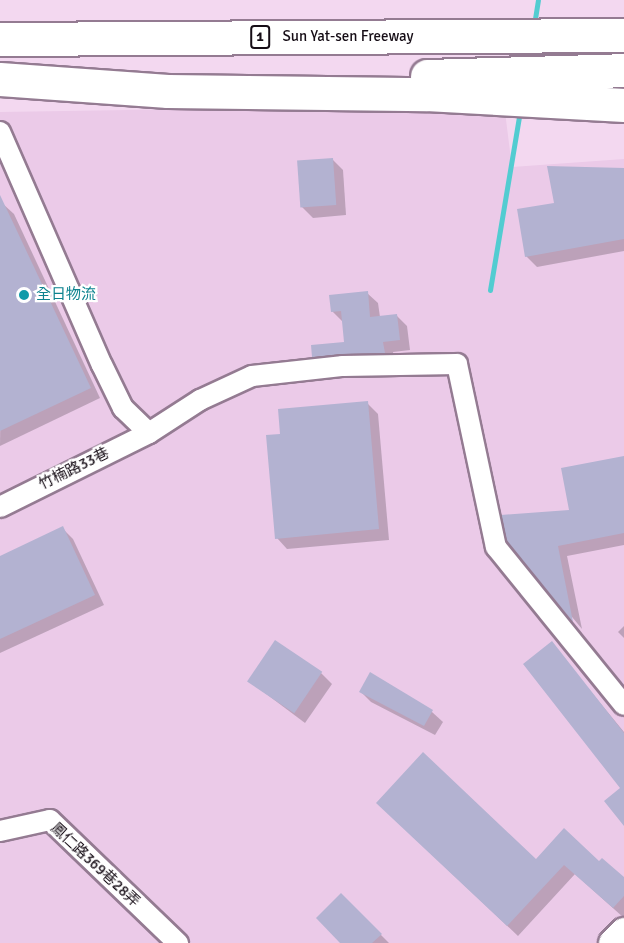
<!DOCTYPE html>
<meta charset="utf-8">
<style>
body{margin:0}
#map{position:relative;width:624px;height:943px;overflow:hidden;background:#f3d8f0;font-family:Signika,"Noto Sans TC",sans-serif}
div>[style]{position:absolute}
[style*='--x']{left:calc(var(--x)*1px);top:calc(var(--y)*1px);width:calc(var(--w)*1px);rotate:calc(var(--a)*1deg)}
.built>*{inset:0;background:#ebcae8}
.shadow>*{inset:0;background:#0003}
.stream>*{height:5px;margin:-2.5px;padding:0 2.5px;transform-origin:2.5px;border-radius:2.5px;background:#52ccd1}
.building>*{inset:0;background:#b3b2d1;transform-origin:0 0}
.roads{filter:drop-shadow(2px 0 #947b92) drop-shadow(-2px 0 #947b92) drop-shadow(0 2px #947b92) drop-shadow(0 -2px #947b92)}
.street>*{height:20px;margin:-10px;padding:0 10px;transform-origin:10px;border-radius:10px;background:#fff}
.secondary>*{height:27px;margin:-13.5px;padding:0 13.5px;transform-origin:13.5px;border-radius:13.5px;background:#fff}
.highway>*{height:33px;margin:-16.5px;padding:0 16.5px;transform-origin:16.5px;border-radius:16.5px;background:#fff}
.dots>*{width:16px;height:16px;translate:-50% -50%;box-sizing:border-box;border:3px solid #fff;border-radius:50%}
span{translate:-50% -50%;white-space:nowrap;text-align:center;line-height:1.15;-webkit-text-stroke:4.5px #fff;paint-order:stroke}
.shield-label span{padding:2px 4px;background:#fff;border:2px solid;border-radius:4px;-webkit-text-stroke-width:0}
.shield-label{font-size:14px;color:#160d16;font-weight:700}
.street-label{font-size:15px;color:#160d16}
.culture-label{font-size:15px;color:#0d838f}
.left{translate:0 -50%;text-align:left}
</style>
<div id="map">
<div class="built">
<i style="clip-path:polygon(504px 104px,512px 167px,624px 159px,624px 917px,598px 943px,0 943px,0 112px)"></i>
</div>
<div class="shadow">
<i style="clip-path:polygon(332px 159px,343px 170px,346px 215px,313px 218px,302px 207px)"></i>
<i style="clip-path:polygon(624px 170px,624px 251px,537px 267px,526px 256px,555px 204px)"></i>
<i style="clip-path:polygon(3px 204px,14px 214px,100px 398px,0 446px)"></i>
<i style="clip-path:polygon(367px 293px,378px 303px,380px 317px,397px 316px,407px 326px,410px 350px,393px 352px,395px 363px,324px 367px,313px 357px,346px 343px,343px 322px,332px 311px)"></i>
<i style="clip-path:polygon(367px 403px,378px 414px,389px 540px,287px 549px,277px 538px,282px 436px)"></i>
<i style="clip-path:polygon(624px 458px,624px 545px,567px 556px,582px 629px,509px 541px,571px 511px)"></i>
<i style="clip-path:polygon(62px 528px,73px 539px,104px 605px,0 653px,0 558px)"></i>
<i style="clip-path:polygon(624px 626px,624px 638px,618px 632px)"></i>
<i style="clip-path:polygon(551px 643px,624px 732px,624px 824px,622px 788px)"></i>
<i style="clip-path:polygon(321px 673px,332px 684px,305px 723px,249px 681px)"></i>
<i style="clip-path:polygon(371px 675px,432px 712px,443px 722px,435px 735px,371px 702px,361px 692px)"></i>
<i style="clip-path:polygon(388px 813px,536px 861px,599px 864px,624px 879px,624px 918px,575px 874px,518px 936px)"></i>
<i style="clip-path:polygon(341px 895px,389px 943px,342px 943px)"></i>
</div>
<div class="stream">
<i style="--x:534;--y:25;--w:25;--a:-81"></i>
<i style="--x:490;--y:290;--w:181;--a:-80.5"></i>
</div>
<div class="building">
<i style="left:333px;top:158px;width:47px;height:36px;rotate:86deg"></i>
<i style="clip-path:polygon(547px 166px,624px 168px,624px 239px,525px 257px,517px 209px,554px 203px)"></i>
<i style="clip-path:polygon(0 195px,91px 388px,0 431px)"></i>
<i style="clip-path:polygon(368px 291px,370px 317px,397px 314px,400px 340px,383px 342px,385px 353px,312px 357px,311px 345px,344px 342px,341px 311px,331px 312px,329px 295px)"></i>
<i style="clip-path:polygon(368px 401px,379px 529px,275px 539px,266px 435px,280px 434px,278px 409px)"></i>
<i style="clip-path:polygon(624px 456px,624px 533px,558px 546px,573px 622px,507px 542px,501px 515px,569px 510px,561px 468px)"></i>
<i style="clip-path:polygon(63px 526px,95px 595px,0 639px,0 556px)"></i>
<i style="left:275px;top:640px;width:57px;height:50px;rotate:34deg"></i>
<i style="clip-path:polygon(552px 641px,624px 733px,624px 826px,604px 801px,620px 788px,523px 664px)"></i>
<i style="clip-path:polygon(370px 672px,433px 710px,424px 726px,359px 692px)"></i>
<i style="clip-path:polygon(423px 752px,536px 859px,564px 828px,599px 861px,602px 858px,624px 877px,624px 896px,613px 908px,564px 865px,507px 926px,376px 803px)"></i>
<i style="clip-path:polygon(341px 893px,382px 934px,372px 943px,340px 943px,316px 918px)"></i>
</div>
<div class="roads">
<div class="street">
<i style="--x:0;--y:132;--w:254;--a:66.4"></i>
<i style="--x:102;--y:365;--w:48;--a:64"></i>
<i style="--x:123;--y:408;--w:36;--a:44"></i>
<i style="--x:149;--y:433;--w:61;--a:-32.9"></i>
<i style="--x:200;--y:400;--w:57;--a:-24.8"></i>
<i style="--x:252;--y:376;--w:92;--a:-6.3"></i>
<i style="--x:343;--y:366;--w:114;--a:-1"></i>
<i style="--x:457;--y:364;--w:187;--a:78"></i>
<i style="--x:496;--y:547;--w:203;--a:51"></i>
<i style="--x:0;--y:507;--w:166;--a:-26.4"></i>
<i style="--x:0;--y:831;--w:51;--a:-12.4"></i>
<i style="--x:50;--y:820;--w:178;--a:43.9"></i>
</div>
<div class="secondary">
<i style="--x:612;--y:943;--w:17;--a:-45"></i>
</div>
<div class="highway">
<i style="--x:0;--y:39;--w:624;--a:-0.37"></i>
<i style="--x:427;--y:76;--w:197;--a:-1.7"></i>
<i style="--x:0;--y:79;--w:168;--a:4.1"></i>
<i style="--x:168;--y:91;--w:258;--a:0.7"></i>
<i style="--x:426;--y:94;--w:198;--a:3.2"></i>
</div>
</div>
<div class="dots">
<i style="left:24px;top:295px;background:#0f9aa8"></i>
</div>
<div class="shield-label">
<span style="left:260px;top:37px">1</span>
</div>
<div class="street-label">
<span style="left:348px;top:37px">Sun Yat-sen Freeway</span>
<span style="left:74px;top:469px;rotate:-26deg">竹楠路33巷</span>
<span style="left:95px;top:865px;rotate:43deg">鳳仁路369巷28弄</span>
</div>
<div class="culture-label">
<span class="left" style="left:36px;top:295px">全日物流</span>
</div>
</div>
